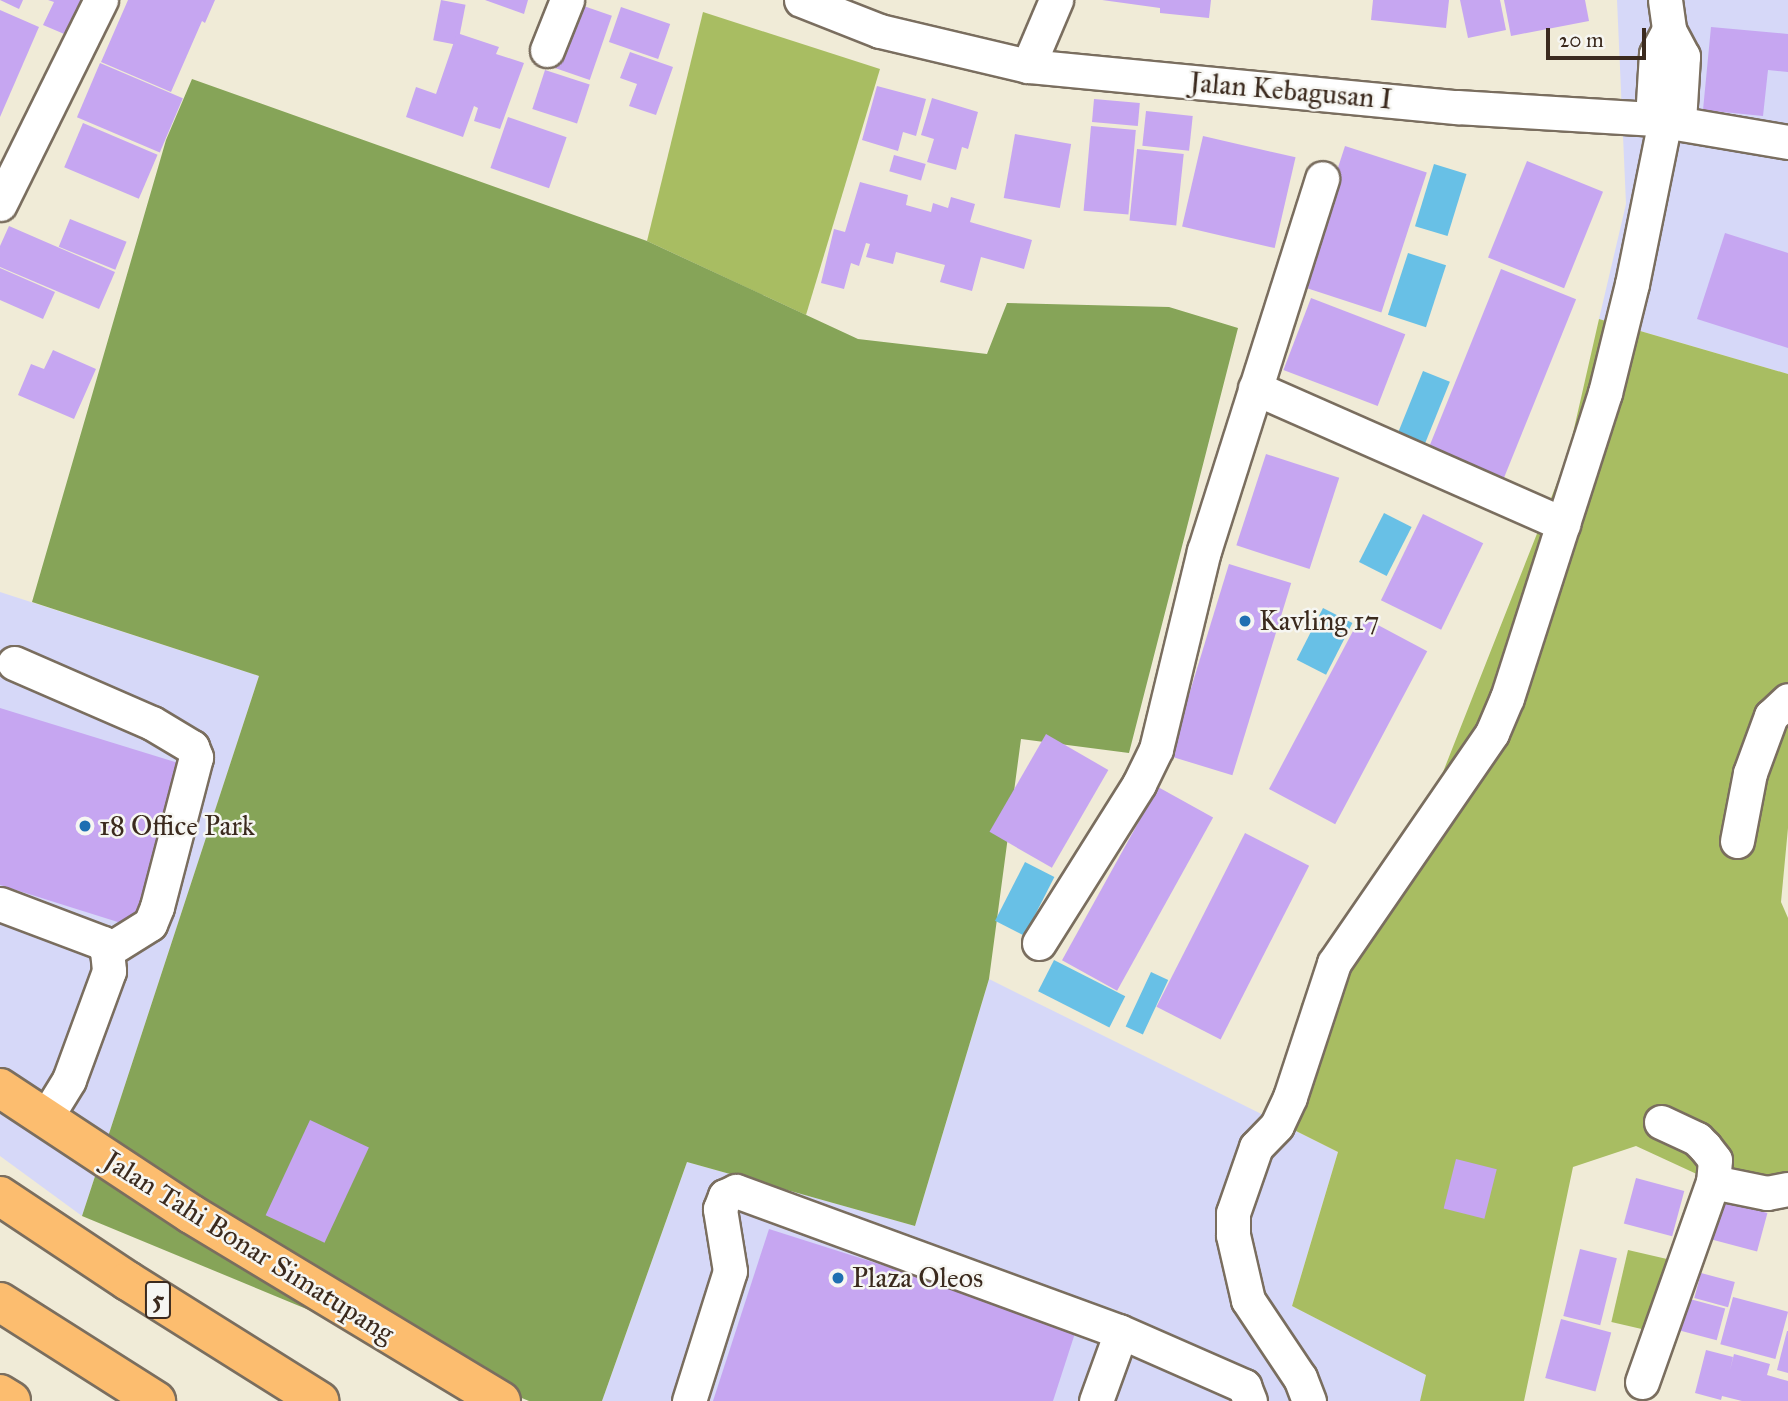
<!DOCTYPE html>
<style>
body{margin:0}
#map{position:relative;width:1788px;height:1401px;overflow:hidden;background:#f0ebd7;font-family:"IM FELL Great Primer",serif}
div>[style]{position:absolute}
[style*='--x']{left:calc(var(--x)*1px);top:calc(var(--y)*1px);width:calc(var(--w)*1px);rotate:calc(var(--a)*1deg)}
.built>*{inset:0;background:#d6d8f8}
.green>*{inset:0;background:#a8bd62;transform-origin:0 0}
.forest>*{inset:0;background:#86a458}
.water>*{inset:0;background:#68c0e6;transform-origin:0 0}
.building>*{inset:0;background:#c6a6f1;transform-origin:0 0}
.roads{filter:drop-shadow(2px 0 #7a6e5f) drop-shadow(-2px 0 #7a6e5f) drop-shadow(0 2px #7a6e5f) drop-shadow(0 -2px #7a6e5f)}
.minor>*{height:33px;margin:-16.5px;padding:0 16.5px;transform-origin:16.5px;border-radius:16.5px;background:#fff}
.highway>*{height:38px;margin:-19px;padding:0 19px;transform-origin:19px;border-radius:19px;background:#fcbd6f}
.dots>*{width:19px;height:19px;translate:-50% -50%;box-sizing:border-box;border:4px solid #f6f6f2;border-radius:50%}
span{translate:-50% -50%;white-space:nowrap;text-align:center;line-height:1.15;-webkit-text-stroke:5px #f6f6f2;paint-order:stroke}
.shield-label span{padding:2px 5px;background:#f6f6f2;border:2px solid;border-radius:5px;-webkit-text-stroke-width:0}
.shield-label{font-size:26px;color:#3b2a1e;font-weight:700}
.street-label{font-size:28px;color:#3b2a1e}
.poi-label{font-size:28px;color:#3b2a1e}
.left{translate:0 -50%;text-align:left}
.scale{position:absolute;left:1546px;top:28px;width:100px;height:32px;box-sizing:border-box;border:4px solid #3b2a1e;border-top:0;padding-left:9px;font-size:21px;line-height:24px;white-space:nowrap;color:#3b2a1e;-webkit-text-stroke:5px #f6f6f2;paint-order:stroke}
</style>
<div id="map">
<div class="built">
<i style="clip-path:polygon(1617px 0,1788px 0,1788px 374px,1599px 319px,1626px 204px)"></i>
<i style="clip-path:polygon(0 592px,259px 676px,82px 1216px,0 1156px)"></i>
<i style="clip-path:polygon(989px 979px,1338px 1152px,1292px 1306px,1427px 1375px,1420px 1401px,602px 1401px,687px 1162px,915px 1226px)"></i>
</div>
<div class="green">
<i style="clip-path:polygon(703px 12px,880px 69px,806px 315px,647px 241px)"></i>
<i style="clip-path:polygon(1599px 319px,1788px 374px,1788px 828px,1781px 902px,1788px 918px,1788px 1176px,1727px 1188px,1636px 1146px,1573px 1167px,1524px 1401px,1420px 1401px,1426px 1375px,1292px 1306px,1338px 1152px,1284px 1125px,1301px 1004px,1432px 800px,1568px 455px)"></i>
<i style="left:1628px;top:1250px;width:40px;height:74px;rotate:13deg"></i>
</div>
<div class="forest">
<i style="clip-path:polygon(192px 79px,647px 241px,858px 339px,987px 354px,1007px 303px,1169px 307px,1238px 328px,1129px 753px,1021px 739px,989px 979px,915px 1226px,687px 1162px,602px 1401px,529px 1401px,82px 1216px,259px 676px,32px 602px,166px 140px)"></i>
</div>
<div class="water">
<i style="left:1434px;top:164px;width:34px;height:65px;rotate:17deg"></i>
<i style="left:1408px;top:253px;width:40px;height:65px;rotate:18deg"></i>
<i style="left:1423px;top:371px;width:29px;height:68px;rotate:22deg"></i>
<i style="left:1384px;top:513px;width:31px;height:55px;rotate:27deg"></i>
<i style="left:1323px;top:608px;width:33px;height:58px;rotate:27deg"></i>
<i style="left:1025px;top:862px;width:33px;height:66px;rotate:27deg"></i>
<i style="left:1054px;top:960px;width:80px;height:35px;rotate:27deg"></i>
<i style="left:1151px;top:972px;width:19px;height:60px;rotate:25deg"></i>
</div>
<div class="building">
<i style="clip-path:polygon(0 0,23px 0,19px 9px)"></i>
<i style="clip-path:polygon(48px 0,85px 0,69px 36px,43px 25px,54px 2px)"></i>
<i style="clip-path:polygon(128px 0,215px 0,205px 23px,202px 21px,171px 92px,101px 62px)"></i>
<i style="left:441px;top:0;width:25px;height:41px;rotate:11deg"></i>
<i style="clip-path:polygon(485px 0,528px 0,524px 14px)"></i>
<i style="clip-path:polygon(1102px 0,1211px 0,1209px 18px,1160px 13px,1160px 8px)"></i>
<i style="clip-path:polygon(1373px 0,1449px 0,1446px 28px,1371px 20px)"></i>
<i style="clip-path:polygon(1460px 0,1500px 0,1506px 30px,1468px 38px)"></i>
<i style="clip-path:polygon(1504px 0,1585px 0,1589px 21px,1511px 36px)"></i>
<i style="left:575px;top:3px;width:39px;height:68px;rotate:19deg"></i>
<i style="left:621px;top:7px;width:52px;height:37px;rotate:19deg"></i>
<i style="clip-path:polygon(0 10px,39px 27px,0 117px)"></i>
<i style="clip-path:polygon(1711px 27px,1788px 34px,1788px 72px,1768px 70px,1763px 116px,1703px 110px)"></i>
<i style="clip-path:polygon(457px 33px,499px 47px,496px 54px,524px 63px,500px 129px,474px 121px,478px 108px,474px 106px,463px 137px,406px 117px,416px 87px,436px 94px)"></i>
<i style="clip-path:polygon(630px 52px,673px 67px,656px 115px,629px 106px,637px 84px,620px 78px)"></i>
<i style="left:100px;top:63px;width:90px;height:59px;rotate:23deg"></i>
<i style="left:545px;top:70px;width:47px;height:41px;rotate:18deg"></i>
<i style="clip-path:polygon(877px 86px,926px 99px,916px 136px,903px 132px,898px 151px,862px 140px)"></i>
<i style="clip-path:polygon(932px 98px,978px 112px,968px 149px,962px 147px,956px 170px,927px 162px,934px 139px,921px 135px)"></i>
<i style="left:1094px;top:99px;width:46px;height:23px;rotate:5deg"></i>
<i style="left:1146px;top:111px;width:47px;height:35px;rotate:6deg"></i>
<i style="left:508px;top:117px;width:62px;height:54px;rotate:19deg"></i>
<i style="left:83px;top:123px;width:81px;height:48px;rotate:23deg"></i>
<i style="left:1091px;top:126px;width:45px;height:85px;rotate:5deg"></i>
<i style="left:1015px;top:134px;width:57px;height:65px;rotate:10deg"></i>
<i style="left:1203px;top:136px;width:95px;height:93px;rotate:13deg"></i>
<i style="left:1345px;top:146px;width:86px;height:147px;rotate:18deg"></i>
<i style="left:1137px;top:149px;width:47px;height:72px;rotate:6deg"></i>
<i style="left:894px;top:155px;width:33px;height:17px;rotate:16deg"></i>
<i style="left:1527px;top:161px;width:82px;height:104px;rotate:22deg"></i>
<i style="clip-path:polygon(860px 182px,908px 195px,906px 205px,931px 212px,933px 203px,948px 208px,951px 197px,975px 204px,970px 222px,1032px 240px,1024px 269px,981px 257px,972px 291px,940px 282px,945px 265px,896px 252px,893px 264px,866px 257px,870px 244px,866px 243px,859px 266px,851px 263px,844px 289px,821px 283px,834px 229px,845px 232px)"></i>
<i style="left:70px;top:219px;width:61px;height:30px;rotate:22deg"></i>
<i style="clip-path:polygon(9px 226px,115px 272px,99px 309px,0 267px,0 246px)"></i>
<i style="clip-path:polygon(1725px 233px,1788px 253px,1788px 348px,1697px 319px)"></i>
<i style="clip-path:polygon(0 268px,55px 292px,43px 319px,0 300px)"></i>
<i style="left:1501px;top:269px;width:81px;height:196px;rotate:22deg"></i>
<i style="left:1311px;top:298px;width:101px;height:77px;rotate:21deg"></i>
<i style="clip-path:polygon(53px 350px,96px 369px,74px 419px,18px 395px,31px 364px,44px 369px)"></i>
<i style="left:1266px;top:454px;width:77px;height:96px;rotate:18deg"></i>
<i style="left:1423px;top:514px;width:67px;height:96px;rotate:26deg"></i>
<i style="left:1229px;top:564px;width:65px;height:201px;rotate:17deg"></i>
<i style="left:1361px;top:616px;width:75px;height:196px;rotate:28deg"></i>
<i style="clip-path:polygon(0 708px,188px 766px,137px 928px,0 885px)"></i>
<i style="left:1046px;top:734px;width:72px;height:113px;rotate:30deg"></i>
<i style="left:1158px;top:787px;width:63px;height:198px;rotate:29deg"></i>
<i style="left:1245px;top:833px;width:72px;height:195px;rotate:27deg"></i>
<i style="left:310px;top:1120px;width:65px;height:105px;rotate:25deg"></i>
<i style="left:1456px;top:1159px;width:42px;height:51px;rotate:14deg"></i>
<i style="left:1636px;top:1178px;width:50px;height:47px;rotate:15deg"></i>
<i style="left:1723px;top:1201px;width:46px;height:40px;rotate:15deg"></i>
<i style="clip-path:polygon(769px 1229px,1077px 1327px,1053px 1401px,713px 1401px)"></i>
<i style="left:1580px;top:1249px;width:38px;height:69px;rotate:14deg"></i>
<i style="left:1701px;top:1273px;width:35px;height:26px;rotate:15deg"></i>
<i style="left:1675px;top:1295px;width:52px;height:33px;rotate:15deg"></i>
<i style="left:1733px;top:1297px;width:57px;height:49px;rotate:15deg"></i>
<i style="left:1561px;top:1319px;width:52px;height:61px;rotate:15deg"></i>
<i style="clip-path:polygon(1787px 1331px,1788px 1331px,1788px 1373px,1777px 1370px)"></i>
<i style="clip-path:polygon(1706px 1350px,1733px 1357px,1730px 1370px,1734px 1354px,1770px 1364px,1767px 1375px,1788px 1381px,1788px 1401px,1742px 1401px,1722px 1396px,1721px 1400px,1695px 1393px)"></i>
</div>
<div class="roads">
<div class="minor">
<i style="--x:801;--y:0;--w:85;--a:21.4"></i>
<i style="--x:880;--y:31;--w:152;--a:13.3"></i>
<i style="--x:1028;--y:66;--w:431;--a:5.5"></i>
<i style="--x:1457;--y:107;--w:195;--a:3.5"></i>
<i style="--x:1652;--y:119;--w:138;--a:9.6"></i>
<i style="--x:1665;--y:0;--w:30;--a:82"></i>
<i style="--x:1669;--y:30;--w:30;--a:62"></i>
<i style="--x:1683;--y:56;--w:66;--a:93.5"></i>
<i style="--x:547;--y:50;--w:54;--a:-68.2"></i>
<i style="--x:1028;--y:66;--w:72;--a:-67"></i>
<i style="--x:1652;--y:119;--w:65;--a:-86.5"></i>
<i style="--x:1656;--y:54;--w:27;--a:-62"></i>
<i style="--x:0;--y:204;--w:228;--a:-63.7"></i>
<i style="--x:1255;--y:388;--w:337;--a:23.8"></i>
<i style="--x:14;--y:663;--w:150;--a:23.5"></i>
<i style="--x:152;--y:723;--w:47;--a:31"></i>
<i style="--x:192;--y:747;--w:11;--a:68"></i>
<i style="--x:196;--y:757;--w:155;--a:104.6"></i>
<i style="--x:157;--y:907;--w:18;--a:112"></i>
<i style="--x:150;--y:924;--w:51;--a:147.9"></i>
<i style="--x:1737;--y:841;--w:69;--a:-79.2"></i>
<i style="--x:1750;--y:773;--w:61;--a:-69.8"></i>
<i style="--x:1771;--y:716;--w:23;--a:-43"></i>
<i style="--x:0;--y:904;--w:110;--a:20.7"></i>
<i style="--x:103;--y:943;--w:9;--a:63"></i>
<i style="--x:107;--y:951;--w:20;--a:84"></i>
<i style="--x:109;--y:971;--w:116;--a:110.2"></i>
<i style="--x:69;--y:1080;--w:46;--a:121.6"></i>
<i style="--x:1039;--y:943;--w:188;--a:-57.8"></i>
<i style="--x:1139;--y:784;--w:39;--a:-64"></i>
<i style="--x:1156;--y:749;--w:204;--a:-76.4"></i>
<i style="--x:1204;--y:551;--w:391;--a:-72.4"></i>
<i style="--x:1661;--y:1122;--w:40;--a:25"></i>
<i style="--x:1697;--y:1139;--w:11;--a:45"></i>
<i style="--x:1705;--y:1147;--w:16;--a:52"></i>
<i style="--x:1715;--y:1160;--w:22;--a:95"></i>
<i style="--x:1642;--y:1382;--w:212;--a:-70.5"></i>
<i style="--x:1713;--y:1182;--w:55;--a:11.5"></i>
<i style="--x:1767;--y:1193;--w:21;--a:-11"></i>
<i style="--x:689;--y:1401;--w:136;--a:-72.5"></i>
<i style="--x:730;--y:1271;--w:63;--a:-99.2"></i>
<i style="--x:720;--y:1209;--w:14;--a:-69"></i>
<i style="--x:725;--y:1196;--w:12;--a:-24"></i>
<i style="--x:736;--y:1191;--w:408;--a:20.1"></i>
<i style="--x:1119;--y:1331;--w:137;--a:23.7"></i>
<i style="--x:1244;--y:1386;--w:16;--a:68"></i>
<i style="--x:1096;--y:1401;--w:73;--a:-70.1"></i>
<i style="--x:1309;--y:1401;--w:25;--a:-111"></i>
<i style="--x:1300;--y:1378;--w:94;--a:-123.7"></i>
<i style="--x:1248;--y:1300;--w:67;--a:-103"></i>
<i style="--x:1233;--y:1235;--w:22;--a:-90"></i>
<i style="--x:1233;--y:1213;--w:70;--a:-70.8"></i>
<i style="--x:1256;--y:1147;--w:30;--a:-46"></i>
<i style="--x:1277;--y:1125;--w:31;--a:-65"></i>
<i style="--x:1290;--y:1097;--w:141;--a:-71.8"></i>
<i style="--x:1334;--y:963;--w:279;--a:-55.5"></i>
<i style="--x:1492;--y:733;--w:38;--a:-67"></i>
<i style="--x:1507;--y:698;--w:320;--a:-72.2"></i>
<i style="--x:1605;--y:393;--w:112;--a:-76.1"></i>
<i style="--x:1632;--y:284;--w:167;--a:-78.6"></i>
</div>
<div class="highway">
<i style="--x:0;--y:1088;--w:229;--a:33.4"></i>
<i style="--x:191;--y:1214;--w:362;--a:31.1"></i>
<i style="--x:0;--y:1196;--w:154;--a:33.6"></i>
<i style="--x:128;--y:1281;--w:226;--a:32.1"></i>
<i style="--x:0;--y:1302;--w:185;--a:32.4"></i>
<i style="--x:0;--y:1394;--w:13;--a:32"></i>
</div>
</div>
<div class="dots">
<i style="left:1245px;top:621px;background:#1f6fb2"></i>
<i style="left:85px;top:826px;background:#1f6fb2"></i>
<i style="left:838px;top:1278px;background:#1f6fb2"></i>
</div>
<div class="shield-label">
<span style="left:158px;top:1300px">5</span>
</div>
<div class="street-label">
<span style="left:1291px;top:91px;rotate:5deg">Jalan Kebagusan I</span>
<span style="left:249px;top:1247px;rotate:32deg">Jalan Tahi Bonar Simatupang</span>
</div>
<div class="poi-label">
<span class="left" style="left:1259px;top:621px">Kavling 17</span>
<span class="left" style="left:99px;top:826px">18 Office Park</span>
<span class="left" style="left:852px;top:1278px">Plaza Oleos</span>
</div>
<div class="scale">20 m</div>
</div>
